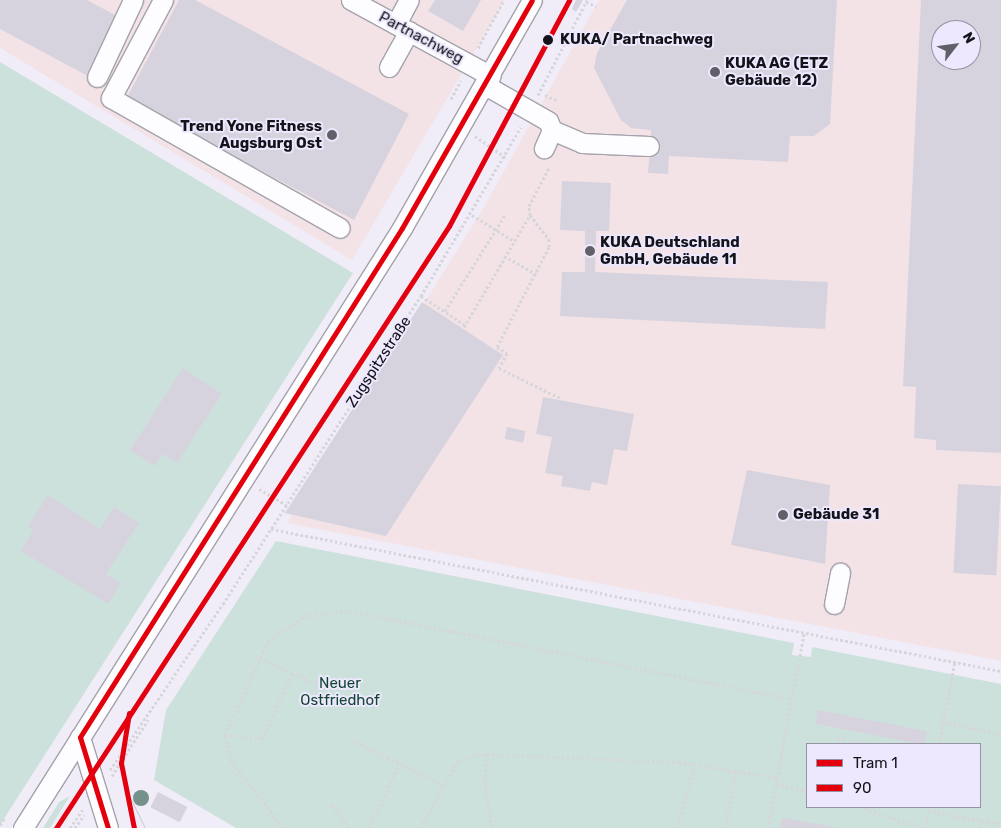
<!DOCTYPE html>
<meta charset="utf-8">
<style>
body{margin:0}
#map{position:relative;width:1001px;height:828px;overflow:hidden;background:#f0edf9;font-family:Rubik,sans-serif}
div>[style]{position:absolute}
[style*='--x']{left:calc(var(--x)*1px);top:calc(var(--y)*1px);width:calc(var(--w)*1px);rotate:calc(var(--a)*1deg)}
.industrial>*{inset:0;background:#f3e3e6}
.green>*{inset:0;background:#cde1dc}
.building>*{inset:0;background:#d6d3df;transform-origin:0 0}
.path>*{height:3px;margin-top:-1.5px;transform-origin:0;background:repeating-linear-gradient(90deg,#d6d6da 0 2.5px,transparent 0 5px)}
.roads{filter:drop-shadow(1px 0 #a4a2ab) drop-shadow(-1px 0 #a4a2ab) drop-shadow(0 1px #a4a2ab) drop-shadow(0 -1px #a4a2ab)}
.minor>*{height:19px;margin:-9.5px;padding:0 9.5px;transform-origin:9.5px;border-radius:9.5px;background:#fdfcfe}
.tram>*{height:1px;margin:-0.5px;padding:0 0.5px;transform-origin:0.5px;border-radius:0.5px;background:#cbcacd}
.bus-1>*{height:5px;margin:-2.5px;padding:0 2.5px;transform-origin:2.5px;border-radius:2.5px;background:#e3000b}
.tram-1>*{height:5px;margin:-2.5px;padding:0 2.5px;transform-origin:2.5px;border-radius:2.5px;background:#e3000f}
.trees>*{width:16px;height:16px;margin:-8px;border-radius:50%;background:#75918b}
.dots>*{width:14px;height:14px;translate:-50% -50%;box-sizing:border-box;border:2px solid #ede8fe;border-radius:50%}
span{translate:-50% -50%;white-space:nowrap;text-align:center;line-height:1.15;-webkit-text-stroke:4px #ede8fe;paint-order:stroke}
.street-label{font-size:15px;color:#14131a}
.stop-label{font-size:15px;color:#14131a;font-weight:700}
.left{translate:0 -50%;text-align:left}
.poi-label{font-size:15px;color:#14131a;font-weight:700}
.right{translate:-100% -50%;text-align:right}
.park-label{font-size:15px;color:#114531}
.legend{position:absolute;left:806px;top:743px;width:175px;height:65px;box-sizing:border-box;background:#ede8fe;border:1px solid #9693a3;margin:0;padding:6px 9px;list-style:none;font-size:15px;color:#14131a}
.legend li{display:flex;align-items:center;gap:10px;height:25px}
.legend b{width:25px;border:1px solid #9693a3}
.north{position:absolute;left:931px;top:20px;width:50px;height:50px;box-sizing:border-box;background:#ede8fe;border:1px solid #9693a3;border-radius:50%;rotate:60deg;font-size:14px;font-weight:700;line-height:20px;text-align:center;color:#14131a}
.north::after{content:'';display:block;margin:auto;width:18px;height:22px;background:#615f68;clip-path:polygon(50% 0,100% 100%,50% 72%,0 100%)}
</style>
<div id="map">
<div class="industrial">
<i style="clip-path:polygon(0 0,505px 0,352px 260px,0 48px)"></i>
<i style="clip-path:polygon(evenodd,599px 0,1001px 0,1001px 661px,287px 523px,484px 207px,599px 0,941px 30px,971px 30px,971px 60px,941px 60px,941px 30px)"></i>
</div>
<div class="green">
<i style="clip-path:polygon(0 62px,353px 273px,0 825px)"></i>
<i style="clip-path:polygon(evenodd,276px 541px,794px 643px,792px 655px,811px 657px,812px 647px,1001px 684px,1001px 828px,236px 828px,154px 780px,166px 710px,276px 541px,807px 744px,980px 744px,980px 807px,807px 807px,807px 744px)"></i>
<i style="clip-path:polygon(70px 796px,50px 828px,43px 828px,59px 802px)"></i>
</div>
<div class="building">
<i style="clip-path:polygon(0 0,87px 0,117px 16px,86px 75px,0 29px)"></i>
<i style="clip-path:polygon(179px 0,195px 0,409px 114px,354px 220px,126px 99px)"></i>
<i style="clip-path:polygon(435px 0,481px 0,463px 31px,428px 11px)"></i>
<i style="clip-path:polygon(576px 0,583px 0,576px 12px,572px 9px)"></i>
<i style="clip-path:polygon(627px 0,837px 0,830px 124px,814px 136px,790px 136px,788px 162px,669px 156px,668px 174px,648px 173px,651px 130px,631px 128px,621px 120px,594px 68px,597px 53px)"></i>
<i style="clip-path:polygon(evenodd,921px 0,1001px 0,1001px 453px,936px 450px,936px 440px,914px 438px,916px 387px,903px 386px,921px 0,941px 30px,971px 30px,971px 60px,941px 60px,941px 30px)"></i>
<i style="clip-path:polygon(562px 181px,611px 183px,609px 231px,596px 231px,595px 272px,828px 282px,825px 329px,560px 316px,562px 272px,585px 272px,585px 231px,560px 230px)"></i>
<i style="clip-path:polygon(422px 302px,503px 355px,386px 536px,285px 513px)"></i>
<i style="clip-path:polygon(183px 368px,222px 394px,177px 463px,162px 454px,155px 466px,130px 450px)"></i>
<i style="clip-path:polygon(543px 397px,634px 414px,627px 451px,614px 449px,607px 485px,592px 482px,590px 491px,561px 486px,563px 476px,545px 473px,552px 437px,536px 434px)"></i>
<i style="left:507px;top:427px;width:19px;height:12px;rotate:12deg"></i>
<i style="clip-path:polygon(747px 470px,830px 485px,825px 564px,731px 545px)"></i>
<i style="left:958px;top:484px;width:43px;height:89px;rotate:3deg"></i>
<i style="clip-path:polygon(48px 495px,100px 529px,114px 507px,139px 523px,106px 574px,121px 583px,108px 604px,21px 551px,33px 530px,28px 526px)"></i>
<i style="left:818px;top:710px;width:111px;height:14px;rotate:11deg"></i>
<i style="left:158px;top:792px;width:33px;height:17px;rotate:27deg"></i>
<i style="clip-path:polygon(782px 818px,835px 827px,835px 828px,780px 828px)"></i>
</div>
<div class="path">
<i style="--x:586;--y:2;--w:11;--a:22"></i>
<i style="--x:478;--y:48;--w:55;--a:-61.6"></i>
<i style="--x:538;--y:95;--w:107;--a:-62.7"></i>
<i style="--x:545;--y:95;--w:14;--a:25"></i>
<i style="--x:451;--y:99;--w:21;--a:-62"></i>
<i style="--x:475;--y:136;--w:37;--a:35"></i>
<i style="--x:472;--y:215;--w:49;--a:31.8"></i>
<i style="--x:530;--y:215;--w:31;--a:52"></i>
<i style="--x:549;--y:239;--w:8;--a:90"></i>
<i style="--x:549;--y:247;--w:113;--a:117.5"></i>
<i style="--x:497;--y:347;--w:12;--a:31"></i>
<i style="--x:507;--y:353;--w:17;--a:118"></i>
<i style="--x:499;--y:368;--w:70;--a:26.2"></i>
<i style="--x:504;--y:256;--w:37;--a:29"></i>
<i style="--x:421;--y:296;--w:53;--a:33.4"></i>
<i style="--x:445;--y:311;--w:113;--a:-58"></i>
<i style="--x:464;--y:327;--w:130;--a:-59.5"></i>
<i style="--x:530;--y:215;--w:9;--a:-96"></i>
<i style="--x:529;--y:206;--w:45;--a:-62.3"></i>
<i style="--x:259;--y:489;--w:32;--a:30"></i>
<i style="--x:271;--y:529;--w:744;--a:11.01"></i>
<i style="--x:259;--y:658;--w:73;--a:24.1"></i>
<i style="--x:944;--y:722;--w:58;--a:11.9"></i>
<i style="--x:225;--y:735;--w:37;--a:6"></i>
<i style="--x:262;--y:739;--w:73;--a:-64.8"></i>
<i style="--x:351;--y:740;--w:102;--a:26.1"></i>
<i style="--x:837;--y:744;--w:6;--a:-81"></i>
<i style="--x:838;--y:738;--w:32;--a:11"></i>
<i style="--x:939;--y:744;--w:84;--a:-79"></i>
<i style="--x:487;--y:754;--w:31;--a:94"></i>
<i style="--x:485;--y:785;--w:44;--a:80.8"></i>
<i style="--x:110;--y:770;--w:201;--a:-55.8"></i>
<i style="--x:223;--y:604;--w:366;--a:-57.3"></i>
<i style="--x:421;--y:296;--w:196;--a:-59.4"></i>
<i style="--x:112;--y:776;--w:67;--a:-57.3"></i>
<i style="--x:776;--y:784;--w:32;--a:13"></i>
<i style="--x:332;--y:805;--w:29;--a:54"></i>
<i style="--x:860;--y:807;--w:65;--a:19"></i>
<i style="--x:928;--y:811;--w:74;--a:10.1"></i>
<i style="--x:0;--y:825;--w:9;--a:-58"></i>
<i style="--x:70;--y:828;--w:22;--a:-56"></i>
<i style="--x:75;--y:828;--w:16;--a:-55"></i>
<i style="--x:284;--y:828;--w:84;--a:-128.2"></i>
<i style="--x:232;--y:762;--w:28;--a:-105"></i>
<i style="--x:225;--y:735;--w:103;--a:-65.4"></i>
<i style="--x:268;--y:641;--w:45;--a:-34"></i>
<i style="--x:305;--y:616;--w:35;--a:-8"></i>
<i style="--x:340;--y:611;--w:25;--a:7"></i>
<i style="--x:365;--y:614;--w:435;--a:11.3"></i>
<i style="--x:369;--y:828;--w:71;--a:-64.2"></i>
<i style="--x:420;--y:828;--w:77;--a:-60.4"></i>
<i style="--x:458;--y:761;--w:20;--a:-20"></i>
<i style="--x:477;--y:754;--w:202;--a:2.3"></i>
<i style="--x:679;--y:762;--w:100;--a:9.2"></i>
<i style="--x:677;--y:828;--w:67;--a:-74.5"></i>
<i style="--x:725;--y:828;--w:58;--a:-79.1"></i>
<i style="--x:768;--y:828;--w:198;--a:-79.5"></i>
<i style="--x:925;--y:828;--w:21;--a:-79"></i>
<i style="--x:980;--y:828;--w:7;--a:-74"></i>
</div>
<div class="roads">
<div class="minor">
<i style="--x:163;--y:0;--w:111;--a:118"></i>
<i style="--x:111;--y:98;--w:263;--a:29.6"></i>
<i style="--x:351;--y:0;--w:159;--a:28.5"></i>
<i style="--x:396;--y:24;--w:27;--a:-62"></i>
<i style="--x:389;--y:67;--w:41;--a:-60.9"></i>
<i style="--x:97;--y:77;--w:85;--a:-64.9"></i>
<i style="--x:485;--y:85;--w:73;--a:29.7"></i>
<i style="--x:548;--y:121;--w:10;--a:66"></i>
<i style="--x:552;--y:130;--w:20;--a:114"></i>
<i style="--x:552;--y:130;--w:33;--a:23"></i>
<i style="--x:582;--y:143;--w:67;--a:2.6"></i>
<i style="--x:834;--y:604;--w:32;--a:-79"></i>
<i style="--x:80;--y:737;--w:95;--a:72.9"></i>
<i style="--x:23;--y:828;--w:710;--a:-57.72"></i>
<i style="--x:402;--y:228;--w:262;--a:-60.3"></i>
</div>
</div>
<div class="tram">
<i style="--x:124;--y:785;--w:48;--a:64"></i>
</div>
<div class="bus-1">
<i style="--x:108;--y:828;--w:95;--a:-107.1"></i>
<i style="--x:80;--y:737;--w:602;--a:-57.68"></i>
<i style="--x:402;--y:228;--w:262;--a:-60.3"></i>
</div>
<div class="tram-1">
<i style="--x:129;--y:713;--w:51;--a:99.1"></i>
<i style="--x:121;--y:763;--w:66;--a:78.7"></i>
<i style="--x:56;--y:828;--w:719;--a:-56.86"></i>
<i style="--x:449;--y:226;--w:256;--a:-62"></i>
</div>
<div class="trees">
<i style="left:141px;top:798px"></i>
</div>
<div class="dots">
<i style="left:548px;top:40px;background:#14131a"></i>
<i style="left:715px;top:72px;background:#615f68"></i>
<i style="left:332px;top:135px;background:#615f68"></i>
<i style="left:590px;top:251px;background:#615f68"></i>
<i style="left:783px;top:515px;background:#615f68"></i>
</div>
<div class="street-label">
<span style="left:421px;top:38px;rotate:28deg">Partnachweg</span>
<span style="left:379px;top:362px;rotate:-57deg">Zugspitzstraße</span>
</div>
<div class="stop-label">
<span class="left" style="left:560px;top:40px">KUKA/ Partnachweg</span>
</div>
<div class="poi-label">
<span class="left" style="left:725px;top:72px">KUKA AG (ETZ<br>Gebäude 12)</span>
<span class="right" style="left:322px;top:135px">Trend Yone Fitness<br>Augsburg Ost</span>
<span class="left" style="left:600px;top:251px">KUKA Deutschland<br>GmbH, Gebäude 11</span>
<span class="left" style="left:793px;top:515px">Gebäude 31</span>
</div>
<div class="park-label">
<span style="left:340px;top:692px">Neuer<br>Ostfriedhof</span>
</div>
<ul class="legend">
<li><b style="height:6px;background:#e3000f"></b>Tram 1</li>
<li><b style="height:6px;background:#e3000b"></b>90</li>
</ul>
<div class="north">N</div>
</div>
